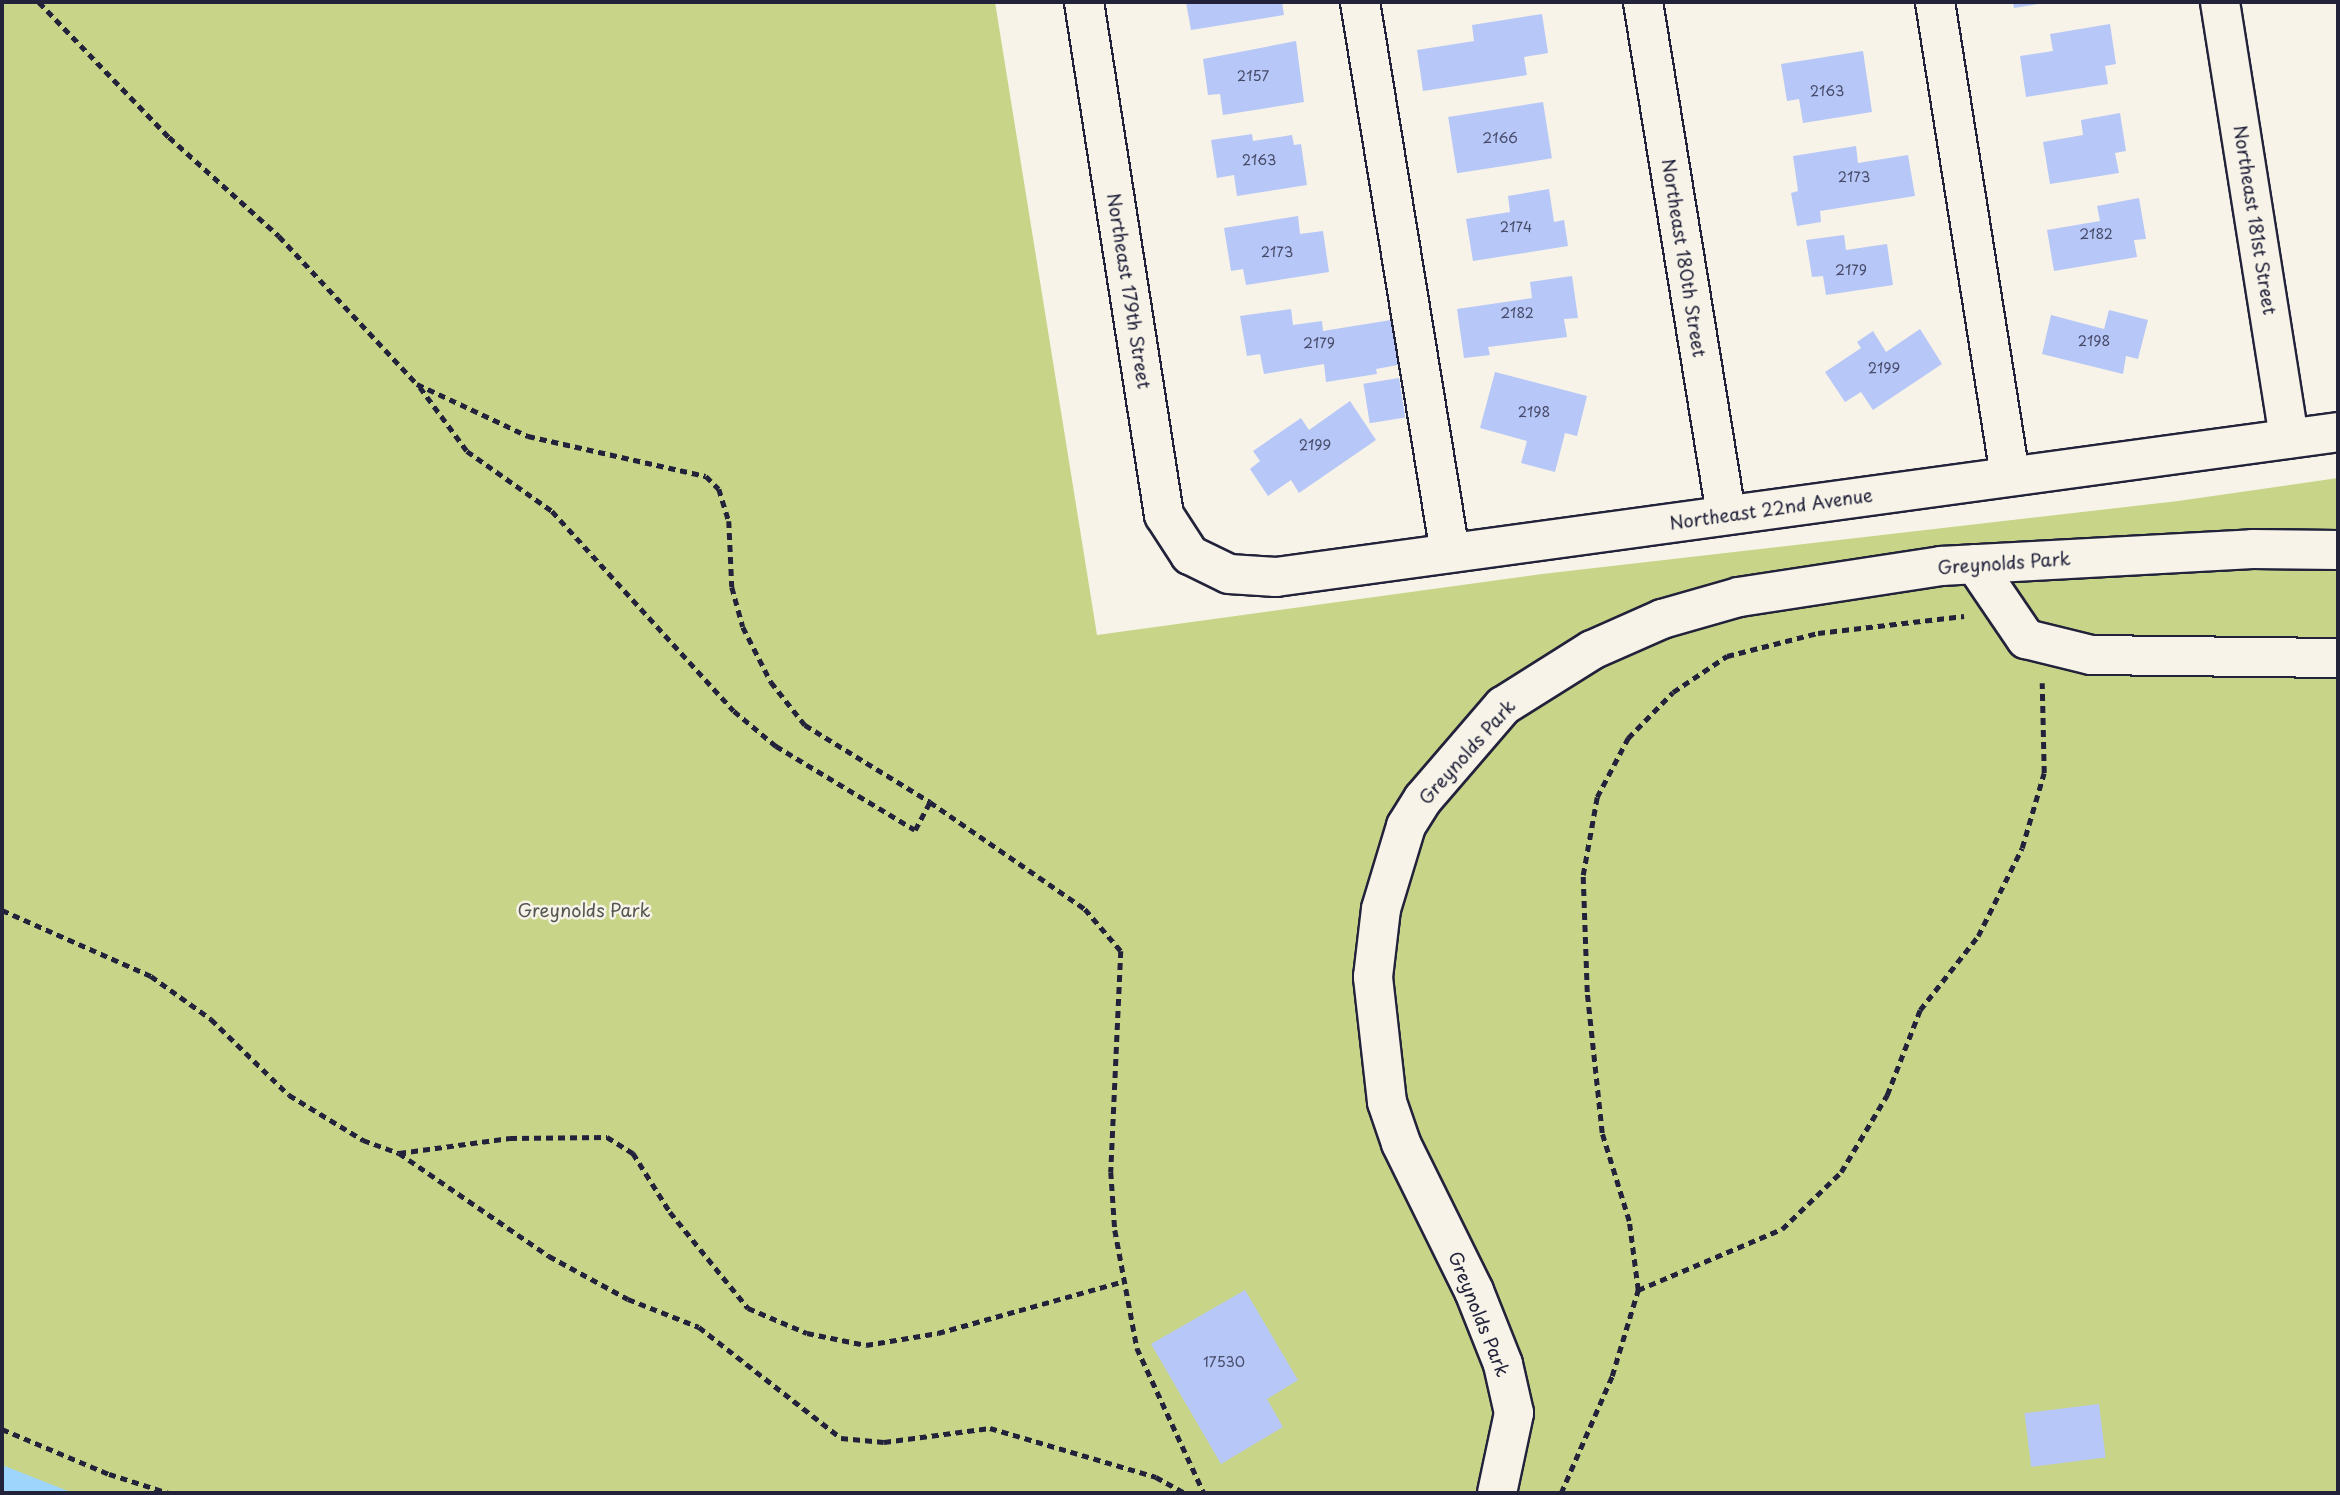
<!DOCTYPE html>
<style>
body{margin:0}
#map{position:relative;width:2340px;height:1495px;overflow:hidden;background:#f7f3e8;font-family:"Playpen Sans",sans-serif}
div>[style]{position:absolute}
[style*='--x']{left:calc(var(--x)*1px);top:calc(var(--y)*1px);width:calc(var(--w)*1px);rotate:calc(var(--a)*1deg)}
.green>*{inset:0;background:#c8d588}
.water>*{inset:0;background:#9dd5fd}
.building>*{inset:0;background:#b7c7f7;transform-origin:0 0}
.path>*{height:4.5px;margin-top:-2.25px;transform-origin:0;background:repeating-linear-gradient(90deg,#22223b 0 7px,transparent 0 12px)}
.roads{filter:drop-shadow(2px 0 #22223b) drop-shadow(-2px 0 #22223b) drop-shadow(0 2px #22223b) drop-shadow(0 -2px #22223b)}
.minor>*{height:38px;margin:-19px;padding:0 19px;transform-origin:19px;border-radius:19px;background:#f7f3e8}
span{translate:-50% -50%;white-space:nowrap;text-align:center;line-height:1.15;-webkit-text-stroke:5px #f7f3e8;paint-order:stroke}
.number-label{font-size:14px;color:#474b6a}
.number-label span{-webkit-text-stroke-width:0}
.street-label{font-size:18px;color:#22223b}
.park-label{font-size:18px;color:#545852}
.frame{position:absolute;inset:0;border:4px solid #22223b;pointer-events:none}
</style>
<div id="map">
<div class="green">
<i style="clip-path:polygon(2px 2px,995px 2px,1097px 635px,1542px 574px,2178px 501px,2338px 478px,2338px 1493px,2px 1493px)"></i>
</div>
<div class="water">
<i style="clip-path:polygon(2px 1465px,73px 1493px,2px 1493px)"></i>
</div>
<div class="building">
<i style="clip-path:polygon(1186px 2px,1282px 2px,1284px 15px,1191px 30px)"></i>
<i style="clip-path:polygon(2013px 2px,2044px 2px,2044px 3px,2014px 8px)"></i>
<i style="clip-path:polygon(1542px 14px,1548px 53px,1524px 57px,1527px 75px,1423px 91px,1417px 50px,1474px 41px,1472px 25px)"></i>
<i style="clip-path:polygon(2110px 24px,2116px 64px,2105px 66px,2108px 84px,2026px 97px,2020px 56px,2053px 51px,2050px 34px)"></i>
<i style="clip-path:polygon(1296px 41px,1304px 102px,1223px 115px,1220px 94px,1208px 95px,1203px 59px)"></i>
<i style="clip-path:polygon(1863px 51px,1872px 112px,1803px 123px,1799px 99px,1787px 101px,1781px 64px)"></i>
<i style="left:1543px;top:102px;width:57px;height:96px;rotate:81deg"></i>
<i style="clip-path:polygon(2120px 113px,2126px 151px,2115px 153px,2119px 173px,2050px 184px,2043px 142px,2083px 135px,2081px 120px)"></i>
<i style="clip-path:polygon(1252px 134px,1253px 141px,1292px 135px,1294px 145px,1301px 144px,1307px 185px,1237px 196px,1234px 175px,1217px 178px,1211px 140px)"></i>
<i style="clip-path:polygon(1856px 146px,1858px 163px,1908px 155px,1915px 196px,1820px 211px,1821px 222px,1797px 226px,1791px 193px,1798px 191px,1793px 156px)"></i>
<i style="clip-path:polygon(1549px 189px,1554px 222px,1564px 220px,1568px 246px,1473px 261px,1466px 219px,1510px 212px,1508px 196px)"></i>
<i style="clip-path:polygon(2139px 198px,2146px 239px,2134px 240px,2137px 257px,2054px 271px,2047px 230px,2100px 221px,2097px 206px)"></i>
<i style="clip-path:polygon(1298px 216px,1300px 234px,1323px 231px,1329px 272px,1246px 285px,1243px 269px,1231px 271px,1224px 228px)"></i>
<i style="clip-path:polygon(1844px 235px,1846px 250px,1887px 244px,1893px 285px,1826px 295px,1823px 276px,1812px 277px,1806px 240px)"></i>
<i style="clip-path:polygon(1572px 276px,1578px 318px,1564px 319px,1567px 337px,1488px 347px,1490px 355px,1464px 358px,1457px 309px,1532px 298px,1530px 282px)"></i>
<i style="clip-path:polygon(1291px 309px,1293px 325px,1322px 321px,1323px 331px,1391px 320px,1398px 365px,1376px 369px,1377px 374px,1326px 382px,1324px 364px,1264px 374px,1260px 354px,1247px 356px,1240px 316px)"></i>
<i style="clip-path:polygon(2109px 310px,2148px 320px,2138px 359px,2126px 356px,2123px 374px,2042px 354px,2051px 315px,2104px 329px)"></i>
<i style="clip-path:polygon(1920px 329px,1942px 364px,1873px 410px,1861px 392px,1845px 402px,1825px 372px,1861px 348px,1857px 342px,1873px 331px,1886px 352px)"></i>
<i style="clip-path:polygon(1495px 372px,1587px 396px,1577px 436px,1565px 433px,1555px 472px,1521px 463px,1527px 441px,1480px 428px)"></i>
<i style="left:1399px;top:378px;width:40px;height:36px;rotate:81deg"></i>
<i style="clip-path:polygon(1350px 401px,1376px 440px,1299px 493px,1291px 480px,1268px 496px,1250px 469px,1260px 461px,1253px 451px,1301px 418px,1309px 430px)"></i>
<i style="clip-path:polygon(1245px 1290px,1298px 1380px,1267px 1399px,1283px 1427px,1221px 1464px,1151px 1344px)"></i>
<i style="left:2099px;top:1404px;width:54px;height:75px;rotate:83deg"></i>
</div>
<div class="path">
<i style="--x:39;--y:2;--w:187;--a:46.1"></i>
<i style="--x:169;--y:137;--w:148;--a:42"></i>
<i style="--x:279;--y:236;--w:202;--a:47"></i>
<i style="--x:417;--y:384;--w:123;--a:25.1"></i>
<i style="--x:528;--y:436;--w:182;--a:12.7"></i>
<i style="--x:706;--y:476;--w:18;--a:45"></i>
<i style="--x:719;--y:489;--w:34;--a:73"></i>
<i style="--x:729;--y:521;--w:66;--a:87.4"></i>
<i style="--x:732;--y:587;--w:41;--a:74.6"></i>
<i style="--x:743;--y:627;--w:62;--a:63"></i>
<i style="--x:771;--y:682;--w:55;--a:51.7"></i>
<i style="--x:805;--y:725;--w:147;--a:31.6"></i>
<i style="--x:930;--y:802;--w:188;--a:34.6"></i>
<i style="--x:1085;--y:909;--w:55;--a:49.4"></i>
<i style="--x:1121;--y:951;--w:221;--a:92.6"></i>
<i style="--x:1111;--y:1172;--w:58;--a:86.1"></i>
<i style="--x:1115;--y:1230;--w:120;--a:79.4"></i>
<i style="--x:1137;--y:1348;--w:160;--a:65.2"></i>
<i style="--x:420;--y:387;--w:79;--a:53.7"></i>
<i style="--x:467;--y:451;--w:104;--a:35.2"></i>
<i style="--x:552;--y:511;--w:270;--a:47.7"></i>
<i style="--x:734;--y:711;--w:55;--a:39.8"></i>
<i style="--x:776;--y:746;--w:162;--a:31.1"></i>
<i style="--x:915;--y:830;--w:32;--a:-62"></i>
<i style="--x:2;--y:910;--w:163;--a:23.9"></i>
<i style="--x:151;--y:976;--w:74;--a:35.6"></i>
<i style="--x:211;--y:1019;--w:109;--a:44.3"></i>
<i style="--x:289;--y:1095;--w:87;--a:31.3"></i>
<i style="--x:363;--y:1140;--w:38;--a:20"></i>
<i style="--x:399;--y:1153;--w:112;--a:-7.7"></i>
<i style="--x:510;--y:1138;--w:97;--a:-0.6"></i>
<i style="--x:607;--y:1137;--w:31;--a:32"></i>
<i style="--x:633;--y:1153;--w:70;--a:57.9"></i>
<i style="--x:670;--y:1212;--w:124;--a:50.9"></i>
<i style="--x:748;--y:1308;--w:64;--a:23"></i>
<i style="--x:807;--y:1333;--w:60;--a:11.5"></i>
<i style="--x:866;--y:1345;--w:73;--a:-9.5"></i>
<i style="--x:938;--y:1333;--w:193;--a:-15.6"></i>
<i style="--x:399;--y:1153;--w:182;--a:34.5"></i>
<i style="--x:549;--y:1256;--w:90;--a:28.6"></i>
<i style="--x:628;--y:1299;--w:76;--a:21.5"></i>
<i style="--x:699;--y:1327;--w:180;--a:38"></i>
<i style="--x:841;--y:1438;--w:43;--a:5.3"></i>
<i style="--x:884;--y:1442;--w:107;--a:-7.5"></i>
<i style="--x:990;--y:1428;--w:173;--a:16.4"></i>
<i style="--x:1156;--y:1477;--w:33;--a:29"></i>
<i style="--x:1638;--y:1290;--w:156;--a:-23"></i>
<i style="--x:1782;--y:1229;--w:82;--a:-44"></i>
<i style="--x:1841;--y:1172;--w:90;--a:-59.1"></i>
<i style="--x:1887;--y:1095;--w:91;--a:-68.8"></i>
<i style="--x:1920;--y:1010;--w:94;--a:-51.9"></i>
<i style="--x:1978;--y:936;--w:98;--a:-63.4"></i>
<i style="--x:2022;--y:848;--w:78;--a:-73.7"></i>
<i style="--x:2044;--y:773;--w:90;--a:-91.3"></i>
<i style="--x:2;--y:1429;--w:116;--a:22.8"></i>
<i style="--x:109;--y:1474;--w:63;--a:17.6"></i>
<i style="--x:1561;--y:1493;--w:128;--a:-66.4"></i>
<i style="--x:1612;--y:1376;--w:90;--a:-73.2"></i>
<i style="--x:1638;--y:1290;--w:70;--a:-97.4"></i>
<i style="--x:1629;--y:1221;--w:92;--a:-107.1"></i>
<i style="--x:1602;--y:1133;--w:142;--a:-96.1"></i>
<i style="--x:1587;--y:992;--w:117;--a:-92"></i>
<i style="--x:1583;--y:875;--w:79;--a:-79.8"></i>
<i style="--x:1597;--y:797;--w:67;--a:-62.3"></i>
<i style="--x:1628;--y:738;--w:64;--a:-45.6"></i>
<i style="--x:1673;--y:692;--w:65;--a:-33.7"></i>
<i style="--x:1727;--y:656;--w:94;--a:-14.2"></i>
<i style="--x:1818;--y:633;--w:147;--a:-6.6"></i>
</div>
<div class="roads">
<div class="minor">
<i style="--x:1084;--y:2;--w:519;--a:81.14"></i>
<i style="--x:1164;--y:515;--w:48;--a:57"></i>
<i style="--x:1190;--y:555;--w:43;--a:26"></i>
<i style="--x:1229;--y:574;--w:47;--a:3.7"></i>
<i style="--x:1276;--y:577;--w:1072;--a:-7.77"></i>
<i style="--x:1360;--y:2;--w:558;--a:80.72"></i>
<i style="--x:1643;--y:2;--w:519;--a:80.79"></i>
<i style="--x:1935;--y:2;--w:480;--a:81"></i>
<i style="--x:2220;--y:2;--w:442;--a:81"></i>
<i style="--x:1975;--y:564;--w:91;--a:55.8"></i>
<i style="--x:2026;--y:639;--w:67;--a:13.8"></i>
<i style="--x:2091;--y:655;--w:247;--a:0.7"></i>
<i style="--x:1497;--y:1493;--w:82;--a:-78"></i>
<i style="--x:1514;--y:1413;--w:50;--a:-102.7"></i>
<i style="--x:1503;--y:1364;--w:79;--a:-111.7"></i>
<i style="--x:1474;--y:1291;--w:165;--a:-116.3"></i>
<i style="--x:1401;--y:1143;--w:43;--a:-108.9"></i>
<i style="--x:1387;--y:1102;--w:126;--a:-96.4"></i>
<i style="--x:1373;--y:977;--w:68;--a:-83.3"></i>
<i style="--x:1381;--y:909;--w:87;--a:-73.2"></i>
<i style="--x:1406;--y:826;--w:32;--a:-58"></i>
<i style="--x:1423;--y:799;--w:123;--a:-49.3"></i>
<i style="--x:1503;--y:706;--w:105;--a:-32.2"></i>
<i style="--x:1592;--y:650;--w:77;--a:-23.9"></i>
<i style="--x:1662;--y:619;--w:80;--a:-15.9"></i>
<i style="--x:1739;--y:597;--w:204;--a:-8.7"></i>
<i style="--x:1941;--y:566;--w:312;--a:-3.1"></i>
<i style="--x:2253;--y:549;--w:85;--a:0.7"></i>
</div>
</div>
<div class="number-label">
<span style="left:1253px;top:76px">2157</span>
<span style="left:1827px;top:91px">2163</span>
<span style="left:1500px;top:138px">2166</span>
<span style="left:1259px;top:160px">2163</span>
<span style="left:1854px;top:177px">2173</span>
<span style="left:1516px;top:227px">2174</span>
<span style="left:2096px;top:234px">2182</span>
<span style="left:1277px;top:252px">2173</span>
<span style="left:1851px;top:270px">2179</span>
<span style="left:1517px;top:313px">2182</span>
<span style="left:2094px;top:341px">2198</span>
<span style="left:1319px;top:343px">2179</span>
<span style="left:1884px;top:368px">2199</span>
<span style="left:1534px;top:412px">2198</span>
<span style="left:1315px;top:445px">2199</span>
<span style="left:1224px;top:1362px">17530</span>
</div>
<div class="street-label">
<span style="left:2255px;top:220px;rotate:81deg">Northeast 181st Street</span>
<span style="left:1684px;top:258px;rotate:81deg">Northeast 180th Street</span>
<span style="left:1129px;top:291px;rotate:81deg">Northeast 179th Street</span>
<span style="left:1771px;top:509px;rotate:-8deg">Northeast 22nd Avenue</span>
<span style="left:2004px;top:563px;rotate:-4deg">Greynolds Park</span>
<span style="left:1467px;top:752px;rotate:-48deg">Greynolds Park</span>
<span style="left:1479px;top:1314px;rotate:68deg">Greynolds Park</span>
</div>
<div class="park-label">
<span style="left:584px;top:910px">Greynolds Park</span>
</div>
<div class="frame"></div>
</div>
